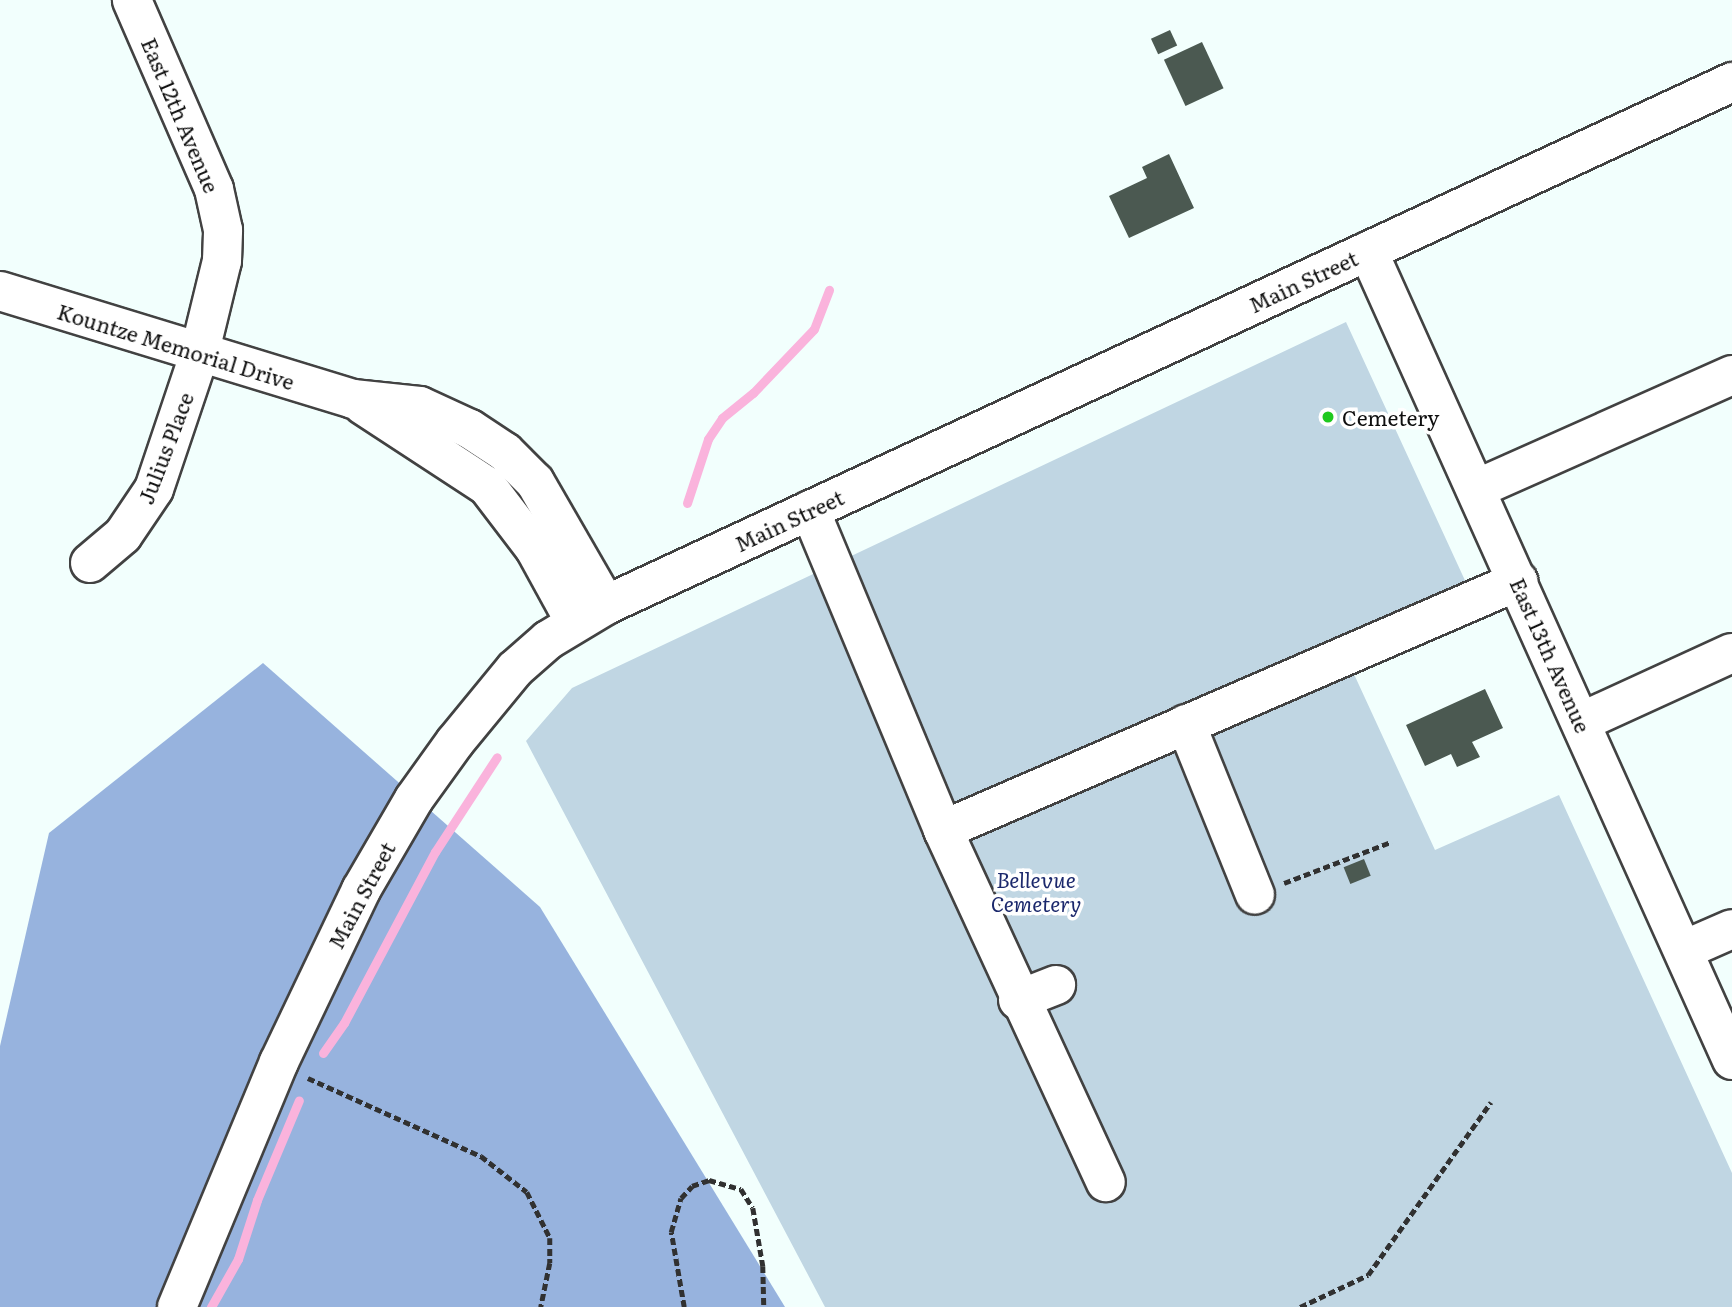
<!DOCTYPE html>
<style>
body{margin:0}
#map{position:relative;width:1732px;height:1307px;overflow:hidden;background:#f2fffd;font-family:Literata,serif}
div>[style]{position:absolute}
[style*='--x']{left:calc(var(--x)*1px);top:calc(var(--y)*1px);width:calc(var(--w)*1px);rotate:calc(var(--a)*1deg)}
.forest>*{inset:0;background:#97b3de}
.cemetery>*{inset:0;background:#c0d6e3}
.stream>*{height:9px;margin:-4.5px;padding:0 4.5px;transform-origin:4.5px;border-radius:4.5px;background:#fab3dc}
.building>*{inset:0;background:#4b5951;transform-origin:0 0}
.path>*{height:4.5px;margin-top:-2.25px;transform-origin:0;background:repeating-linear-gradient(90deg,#313131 0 7px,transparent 0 10.5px)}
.roads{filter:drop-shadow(2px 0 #424242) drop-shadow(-2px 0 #424242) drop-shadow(0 2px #424242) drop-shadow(0 -2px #424242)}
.minor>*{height:38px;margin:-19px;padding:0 19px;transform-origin:19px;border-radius:19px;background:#fff}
.dots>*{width:19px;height:19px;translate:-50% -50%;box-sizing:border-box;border:4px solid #fff;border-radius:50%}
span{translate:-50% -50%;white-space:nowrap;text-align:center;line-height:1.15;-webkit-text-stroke:7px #fff;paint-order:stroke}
.street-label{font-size:21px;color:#0f0f0f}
.poi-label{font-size:21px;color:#0f0f0f}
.left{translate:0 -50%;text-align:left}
.park-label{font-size:21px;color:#1b286c;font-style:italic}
</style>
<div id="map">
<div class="forest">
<i style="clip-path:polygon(263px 663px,540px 907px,785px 1307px,0 1307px,0 1046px,49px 833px)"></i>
</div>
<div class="cemetery">
<i style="clip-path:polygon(1346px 322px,1480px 613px,1353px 672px,1435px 850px,1559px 795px,1732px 1173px,1732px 1307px,825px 1307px,526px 741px,572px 688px)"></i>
</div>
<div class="stream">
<i style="--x:687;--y:503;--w:67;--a:-71.8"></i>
<i style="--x:708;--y:439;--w:25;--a:-56"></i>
<i style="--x:722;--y:418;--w:40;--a:-39"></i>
<i style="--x:753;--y:393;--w:88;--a:-46.4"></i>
<i style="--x:814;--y:329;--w:42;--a:-69"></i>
<i style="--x:323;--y:1053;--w:37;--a:-55"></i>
<i style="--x:344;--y:1023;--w:194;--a:-62"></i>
<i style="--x:435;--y:852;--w:113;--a:-56.9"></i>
<i style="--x:211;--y:1307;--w:55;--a:-60.6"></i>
<i style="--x:238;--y:1259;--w:62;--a:-72.1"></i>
<i style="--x:257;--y:1200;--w:108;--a:-67.2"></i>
</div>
<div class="building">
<i style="left:1170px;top:30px;width:17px;height:21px;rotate:65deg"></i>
<i style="left:1202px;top:42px;width:51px;height:42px;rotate:65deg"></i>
<i style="clip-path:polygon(1169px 154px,1194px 208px,1129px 238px,1109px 196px,1147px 178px,1142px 167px)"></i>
<i style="clip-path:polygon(1485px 689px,1503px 728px,1472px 742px,1480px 757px,1457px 767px,1451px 754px,1425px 766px,1406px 725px)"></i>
<i style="left:1364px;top:859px;width:18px;height:22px;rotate:68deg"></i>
</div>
<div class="path">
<i style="--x:1284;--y:883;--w:115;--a:-21"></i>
<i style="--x:308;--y:1078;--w:190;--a:24.3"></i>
<i style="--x:481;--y:1156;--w:58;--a:38"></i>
<i style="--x:527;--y:1192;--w:51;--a:63.4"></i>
<i style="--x:550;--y:1238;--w:25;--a:90"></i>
<i style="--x:550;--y:1263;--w:45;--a:101.6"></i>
<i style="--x:684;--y:1307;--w:76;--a:-99.8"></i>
<i style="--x:671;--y:1232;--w:35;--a:-74"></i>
<i style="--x:681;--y:1198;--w:16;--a:-47"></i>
<i style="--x:692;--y:1186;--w:18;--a:-19"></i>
<i style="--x:709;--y:1180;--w:33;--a:16"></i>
<i style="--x:741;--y:1189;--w:22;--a:58"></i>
<i style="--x:753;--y:1208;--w:59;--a:80.2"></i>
<i style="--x:763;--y:1266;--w:41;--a:88.6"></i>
<i style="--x:1300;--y:1307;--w:75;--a:-25.2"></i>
<i style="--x:1368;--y:1275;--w:212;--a:-54.6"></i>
</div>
<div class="roads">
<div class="minor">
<i style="--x:1368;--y:251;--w:887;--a:65.78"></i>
<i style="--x:0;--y:291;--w:369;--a:17"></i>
<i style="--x:353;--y:399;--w:67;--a:6"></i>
<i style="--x:420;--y:406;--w:55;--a:24.7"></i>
<i style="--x:470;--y:429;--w:42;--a:33.3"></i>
<i style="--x:505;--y:452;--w:42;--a:45"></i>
<i style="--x:535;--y:482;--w:142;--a:60"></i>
<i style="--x:363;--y:405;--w:148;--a:33.2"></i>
<i style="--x:487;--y:486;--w:79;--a:52.7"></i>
<i style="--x:535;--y:549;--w:83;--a:61.3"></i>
<i style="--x:1476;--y:489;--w:280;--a:-24"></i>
<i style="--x:810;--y:510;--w:347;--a:67.4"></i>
<i style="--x:943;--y:830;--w:388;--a:65.2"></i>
<i style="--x:90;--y:563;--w:43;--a:-40.3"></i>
<i style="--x:123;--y:535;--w:55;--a:-56"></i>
<i style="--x:154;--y:489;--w:141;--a:-71.4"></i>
<i style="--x:199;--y:355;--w:97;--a:-76.3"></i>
<i style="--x:222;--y:261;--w:31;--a:-88"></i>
<i style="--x:223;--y:230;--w:42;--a:-102.4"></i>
<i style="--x:214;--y:189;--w:206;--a:-113.5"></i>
<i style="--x:1581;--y:722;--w:166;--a:-24.6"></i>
<i style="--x:1186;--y:724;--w:184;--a:68"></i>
<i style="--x:943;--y:830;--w:627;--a:-23.41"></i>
<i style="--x:1684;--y:950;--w:52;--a:-23.6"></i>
<i style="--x:1018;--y:1000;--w:41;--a:-21.5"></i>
<i style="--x:177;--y:1307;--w:265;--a:-67.4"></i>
<i style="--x:279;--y:1062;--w:191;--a:-64.5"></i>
<i style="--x:361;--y:890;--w:105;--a:-59.8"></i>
<i style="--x:414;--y:799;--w:70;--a:-54.3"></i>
<i style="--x:455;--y:742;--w:94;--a:-50.6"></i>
<i style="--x:515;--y:669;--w:44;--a:-41.3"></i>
<i style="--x:548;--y:640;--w:68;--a:-31.1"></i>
<i style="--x:606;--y:605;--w:1242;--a:-24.91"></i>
</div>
</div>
<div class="dots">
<i style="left:1328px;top:417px;background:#1ec91e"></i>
</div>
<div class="street-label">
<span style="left:181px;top:115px;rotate:67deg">East 12th Avenue</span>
<span style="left:1303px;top:281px;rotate:-25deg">Main Street</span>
<span style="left:176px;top:346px;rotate:17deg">Kountze Memorial Drive</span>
<span style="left:165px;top:448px;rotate:-69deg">Julius Place</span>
<span style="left:789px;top:520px;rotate:-25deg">Main Street</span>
<span style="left:1551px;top:655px;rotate:66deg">East 13th Avenue</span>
<span style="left:361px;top:895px;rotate:-62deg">Main Street</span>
</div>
<div class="poi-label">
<span class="left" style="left:1342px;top:417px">Cemetery</span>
</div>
<div class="park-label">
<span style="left:1036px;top:891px">Bellevue<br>Cemetery</span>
</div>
</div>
